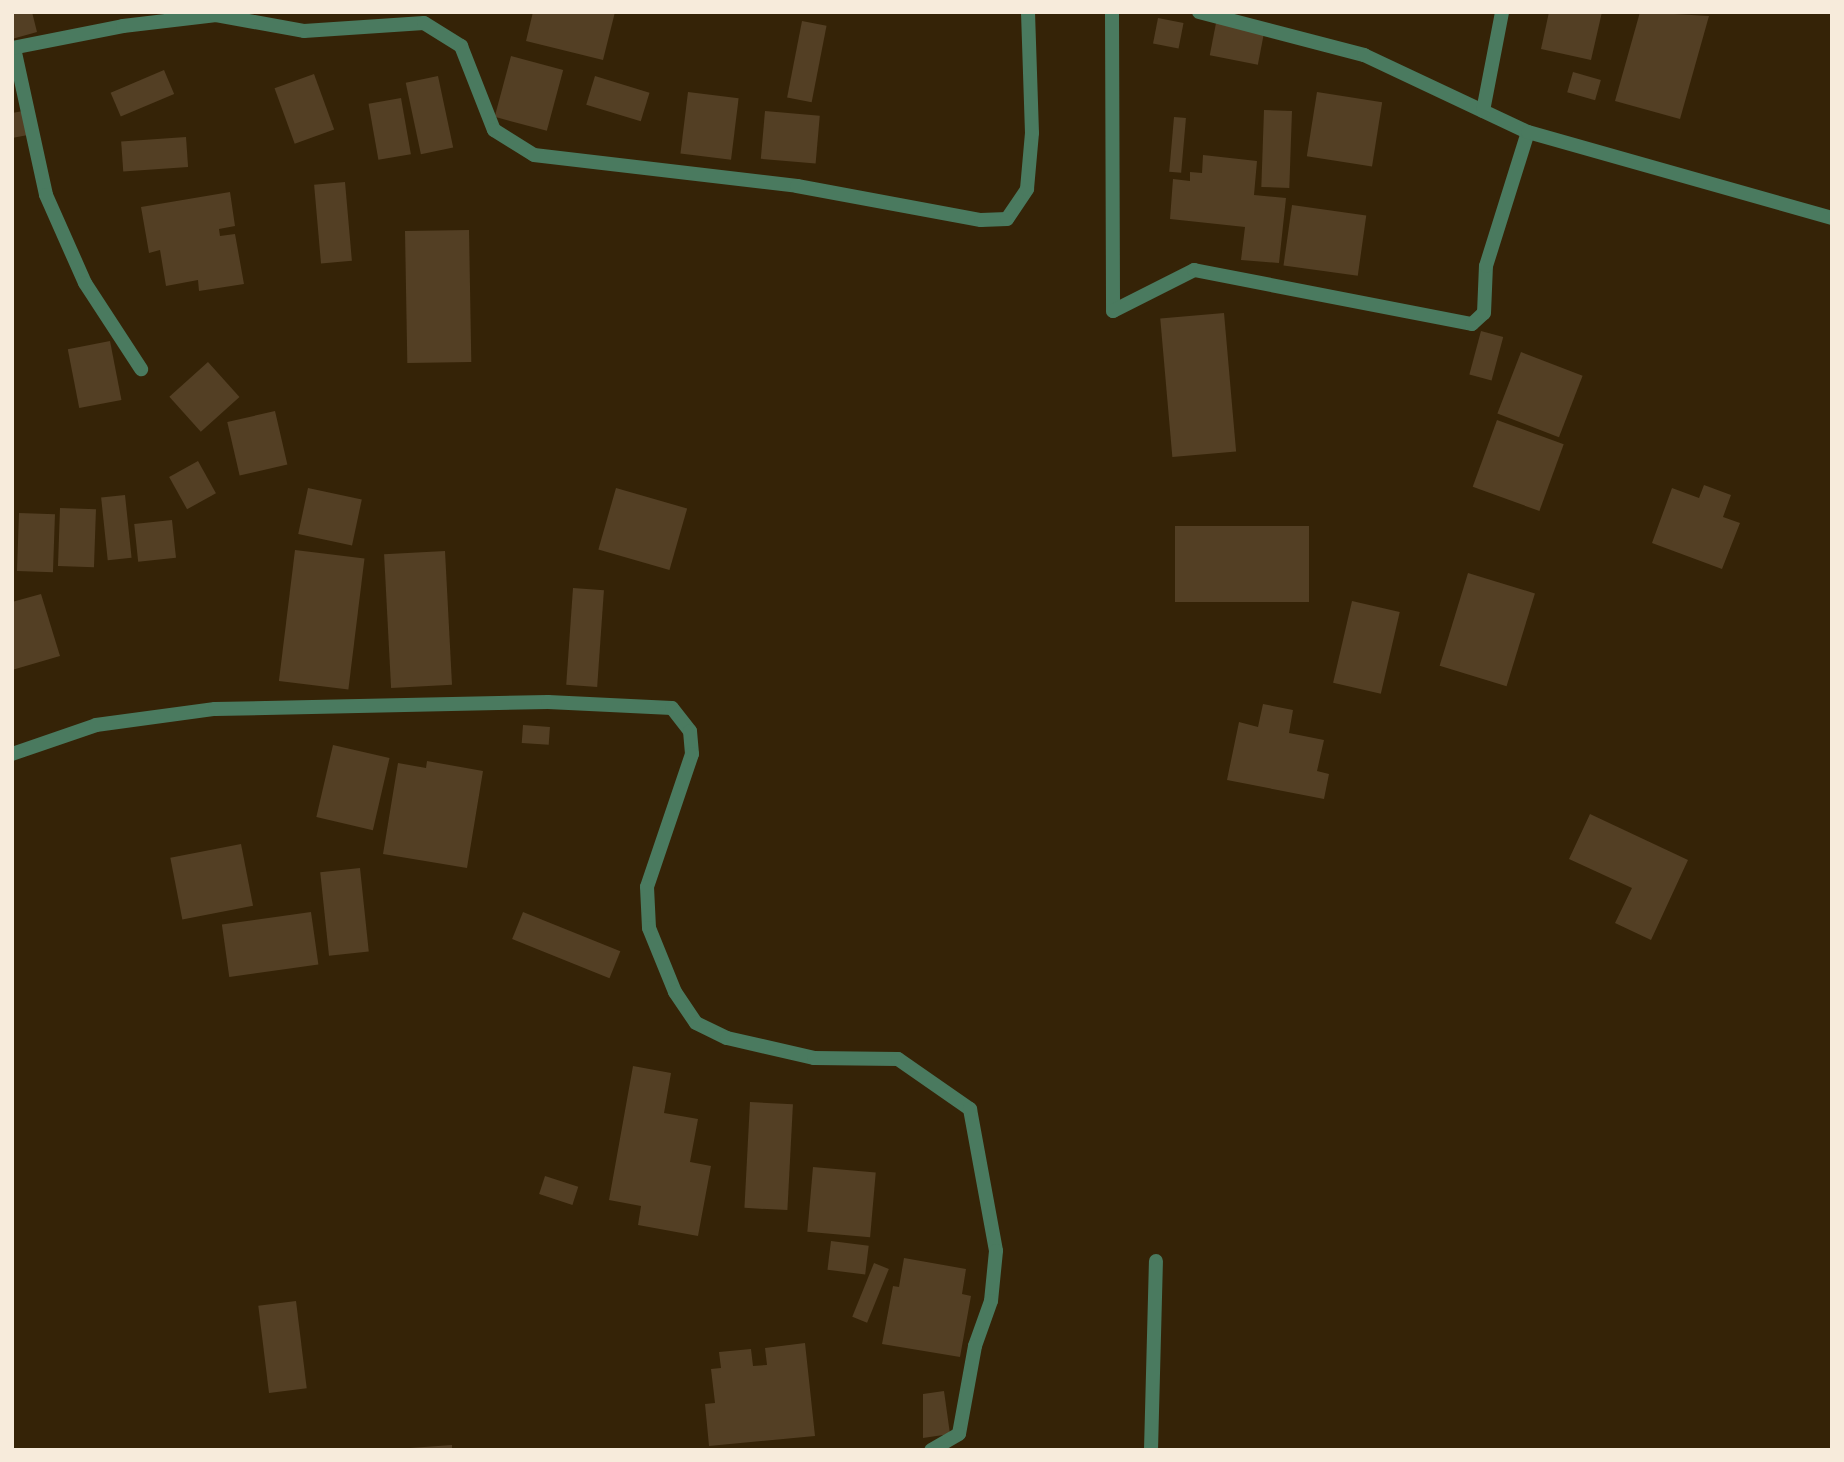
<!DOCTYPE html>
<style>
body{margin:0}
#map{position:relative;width:1844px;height:1462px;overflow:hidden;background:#352307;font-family:Barlow,sans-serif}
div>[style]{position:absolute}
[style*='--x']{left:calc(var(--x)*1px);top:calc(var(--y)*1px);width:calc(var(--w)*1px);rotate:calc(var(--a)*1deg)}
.building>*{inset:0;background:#533f24;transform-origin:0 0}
.service>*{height:14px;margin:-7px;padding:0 7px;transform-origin:7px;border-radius:7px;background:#4a7a5f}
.minor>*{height:14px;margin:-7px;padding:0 7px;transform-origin:7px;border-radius:7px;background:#4a7a5f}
span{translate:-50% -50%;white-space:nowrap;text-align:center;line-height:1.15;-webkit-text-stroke:5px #352307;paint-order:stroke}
.frame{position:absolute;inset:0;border:14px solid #f7ebdb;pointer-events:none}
</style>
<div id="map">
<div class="building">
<i style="clip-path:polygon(12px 12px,32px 12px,37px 32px,12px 39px)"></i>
<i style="clip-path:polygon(533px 12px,615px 12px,603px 60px,526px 41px)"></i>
<i style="clip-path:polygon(1549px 12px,1602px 12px,1591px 60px,1541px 49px)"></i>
<i style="clip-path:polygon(1640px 12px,1709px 16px,1680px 119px,1615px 101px)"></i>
<i style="left:1158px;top:18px;width:26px;height:26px;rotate:11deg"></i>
<i style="left:1217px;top:18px;width:49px;height:38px;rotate:11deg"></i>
<i style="left:802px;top:21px;width:25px;height:78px;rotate:11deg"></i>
<i style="left:511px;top:56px;width:54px;height:63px;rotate:15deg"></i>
<i style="left:164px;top:70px;width:26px;height:58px;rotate:67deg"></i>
<i style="left:1573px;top:72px;width:29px;height:21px;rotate:16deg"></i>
<i style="left:314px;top:74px;width:59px;height:42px;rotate:70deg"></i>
<i style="left:438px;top:76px;width:73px;height:33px;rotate:78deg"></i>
<i style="left:595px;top:76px;width:57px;height:30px;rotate:17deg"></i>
<i style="left:688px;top:92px;width:51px;height:62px;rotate:7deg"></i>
<i style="left:1317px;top:92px;width:66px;height:65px;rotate:9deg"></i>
<i style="left:401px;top:98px;width:57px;height:33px;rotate:80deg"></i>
<i style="left:1264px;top:110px;width:28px;height:77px;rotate:2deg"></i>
<i style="clip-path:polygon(23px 111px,28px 135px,12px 138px,12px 113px)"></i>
<i style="left:765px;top:111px;width:55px;height:48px;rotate:5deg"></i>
<i style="left:1174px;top:117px;width:12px;height:55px;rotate:5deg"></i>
<i style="left:186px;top:137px;width:30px;height:65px;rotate:86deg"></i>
<i style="clip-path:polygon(1203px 155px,1257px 161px,1254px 195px,1286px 198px,1279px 263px,1241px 260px,1245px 227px,1170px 219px,1173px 179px,1190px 181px,1190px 172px,1202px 173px)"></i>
<i style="left:345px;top:182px;width:79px;height:31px;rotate:85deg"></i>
<i style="clip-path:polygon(230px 192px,235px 226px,219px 229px,220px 236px,235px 234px,244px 284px,199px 291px,198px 280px,166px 286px,160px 250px,149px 253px,141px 207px)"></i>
<i style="left:1292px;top:205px;width:75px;height:61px;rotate:8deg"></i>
<i style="left:469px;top:230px;width:132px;height:64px;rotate:89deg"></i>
<i style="left:1224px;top:313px;width:139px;height:64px;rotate:85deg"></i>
<i style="left:1481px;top:331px;width:23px;height:45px;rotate:15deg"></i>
<i style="left:110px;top:341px;width:60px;height:43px;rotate:79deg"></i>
<i style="left:1521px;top:352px;width:66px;height:66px;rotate:21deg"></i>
<i style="left:208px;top:362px;width:47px;height:52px;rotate:48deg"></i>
<i style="left:275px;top:411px;width:55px;height:49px;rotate:77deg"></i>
<i style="left:1497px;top:420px;width:71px;height:71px;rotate:20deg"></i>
<i style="left:198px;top:461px;width:37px;height:33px;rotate:61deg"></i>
<i style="clip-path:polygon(1704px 485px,1731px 495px,1723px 517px,1740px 523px,1722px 569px,1652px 543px,1672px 488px,1699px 498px)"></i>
<i style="left:308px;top:488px;width:55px;height:47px;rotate:12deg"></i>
<i style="left:616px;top:488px;width:74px;height:64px;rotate:16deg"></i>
<i style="left:125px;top:495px;width:63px;height:24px;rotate:84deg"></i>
<i style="left:60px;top:508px;width:36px;height:58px;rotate:2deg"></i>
<i style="left:19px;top:513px;width:36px;height:58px;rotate:2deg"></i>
<i style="left:172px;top:520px;width:38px;height:38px;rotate:84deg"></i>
<i style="left:1175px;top:526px;width:134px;height:76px"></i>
<i style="left:295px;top:550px;width:70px;height:132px;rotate:7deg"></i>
<i style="left:445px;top:551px;width:134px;height:61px;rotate:87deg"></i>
<i style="left:1468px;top:573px;width:70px;height:97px;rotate:17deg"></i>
<i style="left:573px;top:588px;width:31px;height:97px;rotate:4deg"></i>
<i style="clip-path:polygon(41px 594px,60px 656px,12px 670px,12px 602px)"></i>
<i style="left:1352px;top:601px;width:49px;height:84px;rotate:13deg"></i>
<i style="clip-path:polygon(1263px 704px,1293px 710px,1289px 733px,1324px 740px,1317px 771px,1329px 774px,1324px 799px,1227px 780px,1239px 722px,1258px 727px)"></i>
<i style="left:523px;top:725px;width:27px;height:18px;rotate:4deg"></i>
<i style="left:333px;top:745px;width:58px;height:74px;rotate:13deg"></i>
<i style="clip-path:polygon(427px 761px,483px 771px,467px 868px,383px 854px,398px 763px,426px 768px)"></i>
<i style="clip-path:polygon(1590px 814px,1688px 860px,1651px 940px,1615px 923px,1632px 888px,1569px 859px)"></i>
<i style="left:241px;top:844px;width:63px;height:72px;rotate:79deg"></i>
<i style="left:360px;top:868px;width:84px;height:40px;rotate:84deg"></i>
<i style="left:311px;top:912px;width:53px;height:90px;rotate:82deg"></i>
<i style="left:523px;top:912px;width:105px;height:29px;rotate:22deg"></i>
<i style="clip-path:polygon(633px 1066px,671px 1073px,664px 1113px,698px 1119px,690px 1162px,711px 1166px,698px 1236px,638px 1225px,641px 1206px,609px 1200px)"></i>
<i style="left:750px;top:1102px;width:43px;height:106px;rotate:3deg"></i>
<i style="left:813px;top:1167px;width:63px;height:65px;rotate:5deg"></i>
<i style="left:545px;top:1176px;width:35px;height:19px;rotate:18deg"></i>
<i style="left:831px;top:1241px;width:38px;height:29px;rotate:7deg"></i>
<i style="clip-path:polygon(904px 1258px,966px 1269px,962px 1294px,971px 1296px,960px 1357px,882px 1344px,893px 1286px,899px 1287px)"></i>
<i style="left:874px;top:1263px;width:16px;height:58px;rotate:22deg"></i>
<i style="left:296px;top:1301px;width:88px;height:38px;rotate:83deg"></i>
<i style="clip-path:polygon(805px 1343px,815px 1436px,709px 1446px,705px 1404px,715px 1403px,711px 1369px,721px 1368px,719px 1352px,751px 1349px,753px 1366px,767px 1365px,765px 1348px)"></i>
<i style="clip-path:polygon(944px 1391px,950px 1434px,923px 1438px,923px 1394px)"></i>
<i style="clip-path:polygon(452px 1445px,452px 1450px,410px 1450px,410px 1448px)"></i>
</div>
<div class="service">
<i style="--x:14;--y:48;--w:150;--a:77.7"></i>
<i style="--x:46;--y:195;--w:96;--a:66.1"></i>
<i style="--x:85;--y:283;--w:103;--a:56.9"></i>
</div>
<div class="minor">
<i style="--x:1112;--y:12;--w:299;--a:89.8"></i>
<i style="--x:1113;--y:311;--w:91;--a:-26.8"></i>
<i style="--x:1194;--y:270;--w:283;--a:11"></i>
<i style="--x:1472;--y:324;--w:16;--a:-43"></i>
<i style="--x:1484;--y:313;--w:47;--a:-87.6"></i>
<i style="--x:1486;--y:266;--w:140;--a:-72.6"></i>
<i style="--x:1199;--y:12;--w:171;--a:14.6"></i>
<i style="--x:1364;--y:55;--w:181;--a:25.2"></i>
<i style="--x:1528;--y:132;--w:316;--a:15.8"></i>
<i style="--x:12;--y:48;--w:113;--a:-11.2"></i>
<i style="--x:123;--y:26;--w:94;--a:-6.7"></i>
<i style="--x:216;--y:15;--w:89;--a:10.3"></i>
<i style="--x:304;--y:31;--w:120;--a:-3.8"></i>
<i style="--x:424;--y:23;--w:44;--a:31.9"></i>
<i style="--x:461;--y:46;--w:90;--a:68.6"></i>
<i style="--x:494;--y:130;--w:47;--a:32"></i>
<i style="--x:534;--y:155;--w:265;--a:6.7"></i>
<i style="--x:797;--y:186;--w:187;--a:10.5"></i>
<i style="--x:981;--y:220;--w:26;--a:-2"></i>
<i style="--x:1007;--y:219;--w:36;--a:-56"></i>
<i style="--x:1027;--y:189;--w:56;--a:-84.9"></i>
<i style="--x:1032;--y:133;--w:121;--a:-91.9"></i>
<i style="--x:1483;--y:111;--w:101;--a:-79.1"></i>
<i style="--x:12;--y:754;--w:89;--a:-19"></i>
<i style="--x:96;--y:725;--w:120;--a:-7.7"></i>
<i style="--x:215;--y:709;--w:333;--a:-1.2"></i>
<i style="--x:548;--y:702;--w:124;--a:2.8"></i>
<i style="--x:672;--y:708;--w:29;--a:52"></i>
<i style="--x:690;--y:731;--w:23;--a:85"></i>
<i style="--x:692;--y:754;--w:140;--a:108.7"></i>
<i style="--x:647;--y:887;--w:41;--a:87.2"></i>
<i style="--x:649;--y:928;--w:69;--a:67.9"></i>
<i style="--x:675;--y:992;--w:37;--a:56"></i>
<i style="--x:696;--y:1023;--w:34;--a:26"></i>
<i style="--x:727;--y:1038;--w:89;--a:12.9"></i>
<i style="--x:814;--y:1058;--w:84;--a:0.7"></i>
<i style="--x:898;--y:1059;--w:88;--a:34.8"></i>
<i style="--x:970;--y:1109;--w:144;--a:79.6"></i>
<i style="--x:996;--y:1251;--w:50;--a:95.7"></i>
<i style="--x:991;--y:1301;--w:48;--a:109.6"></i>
<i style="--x:975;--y:1346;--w:89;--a:100.3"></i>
<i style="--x:959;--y:1434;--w:32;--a:150"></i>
<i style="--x:1151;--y:1450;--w:189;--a:-88.5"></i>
</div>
<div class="frame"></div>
</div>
